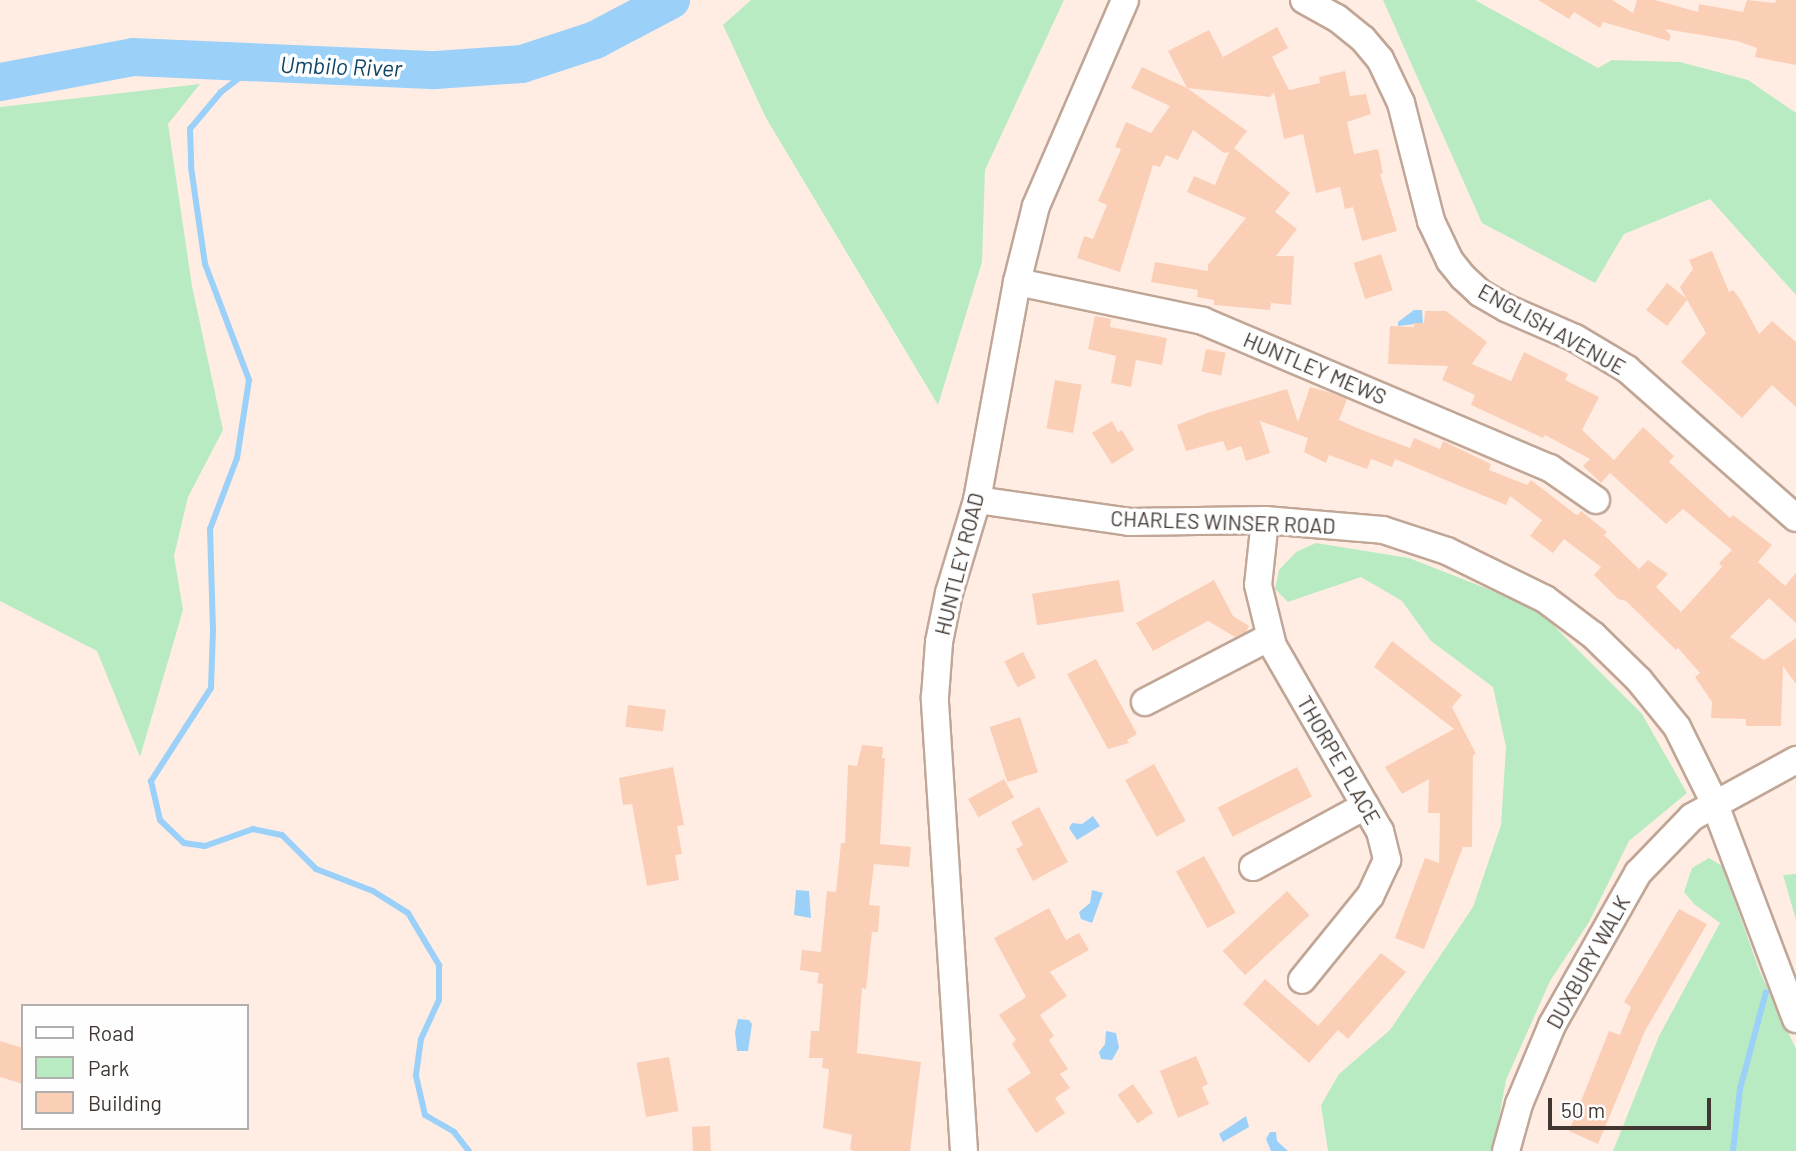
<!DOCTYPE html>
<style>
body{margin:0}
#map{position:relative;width:1796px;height:1151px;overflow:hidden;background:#ffede4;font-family:Barlow,sans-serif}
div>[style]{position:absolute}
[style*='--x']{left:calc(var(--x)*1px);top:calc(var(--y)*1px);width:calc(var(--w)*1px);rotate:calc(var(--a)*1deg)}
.green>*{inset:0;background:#b9ebc3}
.water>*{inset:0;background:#9bd0f9}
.stream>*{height:6px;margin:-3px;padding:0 3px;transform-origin:3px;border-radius:3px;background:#9bd0f9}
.river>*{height:38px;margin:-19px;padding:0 19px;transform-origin:19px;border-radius:19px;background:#9bd0f9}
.building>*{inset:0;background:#fbcfb6;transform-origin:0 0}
.roads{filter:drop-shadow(2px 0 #c1a696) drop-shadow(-2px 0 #c1a696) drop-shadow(0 2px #c1a696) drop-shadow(0 -2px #c1a696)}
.street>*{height:26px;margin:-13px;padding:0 13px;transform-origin:13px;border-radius:13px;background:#fff}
span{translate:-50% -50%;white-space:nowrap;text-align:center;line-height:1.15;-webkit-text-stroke:7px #fefefe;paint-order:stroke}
.street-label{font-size:21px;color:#413630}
.water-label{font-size:23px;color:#104466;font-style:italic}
.legend{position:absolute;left:21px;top:1004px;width:228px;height:126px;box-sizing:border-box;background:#fefefe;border:2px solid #b2aeac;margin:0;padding:9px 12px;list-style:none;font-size:21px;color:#413630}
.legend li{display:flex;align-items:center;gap:14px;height:35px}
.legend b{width:35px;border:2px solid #b2aeac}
.scale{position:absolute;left:1548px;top:1098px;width:163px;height:32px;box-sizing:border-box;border:4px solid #413630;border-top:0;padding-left:9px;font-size:21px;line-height:24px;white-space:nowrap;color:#413630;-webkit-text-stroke:5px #fefefe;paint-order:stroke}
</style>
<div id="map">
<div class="green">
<i style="clip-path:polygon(751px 0,1064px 0,985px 170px,982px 262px,938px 405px,766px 118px,723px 25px)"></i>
<i style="clip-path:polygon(1383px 0,1475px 0,1598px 68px,1612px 60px,1680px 62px,1748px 80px,1796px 113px,1796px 295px,1710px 199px,1624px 234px,1595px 283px,1482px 223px)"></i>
<i style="clip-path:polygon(200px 84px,168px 124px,192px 286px,223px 430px,188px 497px,174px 556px,183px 610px,140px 757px,97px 651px,0 601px,0 107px)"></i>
<i style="clip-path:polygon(1316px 543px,1409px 558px,1536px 608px,1642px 714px,1687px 793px,1629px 841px,1589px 922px,1550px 981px,1506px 1080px,1493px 1151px,1328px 1151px,1321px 1105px,1339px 1074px,1390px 1030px,1473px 907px,1501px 825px,1506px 747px,1493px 687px,1431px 641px,1402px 601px,1361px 577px,1288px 602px,1275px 589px,1279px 570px,1296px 552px)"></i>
<i style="clip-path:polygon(1709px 858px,1722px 866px,1760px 972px,1796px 1049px,1796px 1151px,1613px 1151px,1659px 1036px,1720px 923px,1694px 904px,1684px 892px,1692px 868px)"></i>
<i style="clip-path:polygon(1796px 874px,1796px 920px,1783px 875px)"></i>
</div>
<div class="water">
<i style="clip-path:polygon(1414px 310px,1422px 310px,1423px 323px,1398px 326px,1398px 322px)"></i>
<i style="clip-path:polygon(1093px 816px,1100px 826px,1077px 840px,1069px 828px,1072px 823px,1082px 824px)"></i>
<i style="clip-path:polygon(796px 890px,809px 891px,811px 918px,794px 915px)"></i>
<i style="clip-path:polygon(1092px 890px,1103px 893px,1092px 923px,1081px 919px,1079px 912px,1090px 903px)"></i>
<i style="clip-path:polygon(738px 1019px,749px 1020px,752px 1024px,748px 1051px,737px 1051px,735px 1032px)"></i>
<i style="clip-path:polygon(1106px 1031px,1116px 1033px,1119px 1048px,1112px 1060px,1101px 1059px,1099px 1052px,1105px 1044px)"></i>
<i style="clip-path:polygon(1246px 1116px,1249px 1127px,1223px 1142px,1219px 1134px)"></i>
<i style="clip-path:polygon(1270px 1132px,1276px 1132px,1277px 1141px,1288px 1151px,1271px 1151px,1266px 1139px)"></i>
</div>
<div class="stream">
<i style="--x:259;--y:63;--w:48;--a:142.7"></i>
<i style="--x:221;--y:92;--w:48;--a:130"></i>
<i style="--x:190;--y:129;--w:38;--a:88"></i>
<i style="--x:191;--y:167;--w:98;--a:81.8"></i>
<i style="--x:205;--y:264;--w:124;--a:69.2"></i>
<i style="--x:249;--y:380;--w:79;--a:98.7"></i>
<i style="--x:237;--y:458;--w:76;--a:110.8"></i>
<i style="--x:210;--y:529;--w:101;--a:88.3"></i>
<i style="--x:213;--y:630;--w:58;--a:92"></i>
<i style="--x:211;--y:688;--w:111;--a:122.8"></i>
<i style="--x:151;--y:781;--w:40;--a:77"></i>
<i style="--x:160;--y:820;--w:33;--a:44"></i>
<i style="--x:184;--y:843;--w:21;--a:8"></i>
<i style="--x:205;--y:846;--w:51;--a:-19.5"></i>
<i style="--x:253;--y:829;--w:30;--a:12"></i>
<i style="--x:282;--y:835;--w:48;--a:45"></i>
<i style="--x:316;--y:869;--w:61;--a:21.1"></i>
<i style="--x:373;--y:891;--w:41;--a:32.2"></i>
<i style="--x:408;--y:913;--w:61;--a:59.2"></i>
<i style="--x:439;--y:965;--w:35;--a:90"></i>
<i style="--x:439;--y:1000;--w:43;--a:114.8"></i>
<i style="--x:421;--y:1039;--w:37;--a:98"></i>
<i style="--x:416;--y:1076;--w:40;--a:77"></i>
<i style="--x:425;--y:1115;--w:34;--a:30"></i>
<i style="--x:454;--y:1132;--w:24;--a:52"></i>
<i style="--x:1733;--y:1151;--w:62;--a:-83.6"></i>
<i style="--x:1740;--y:1089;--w:100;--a:-75"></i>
</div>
<div class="river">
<i style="--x:0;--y:82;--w:135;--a:-10.6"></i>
<i style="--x:133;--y:57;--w:303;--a:2.5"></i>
<i style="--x:436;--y:70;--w:86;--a:-4"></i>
<i style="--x:522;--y:64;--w:77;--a:-18.2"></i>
<i style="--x:595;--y:40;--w:86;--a:-27.8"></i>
</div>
<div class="building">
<i style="clip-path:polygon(1538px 0,1612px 0,1633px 13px,1637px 0,1655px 0,1698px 12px,1699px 4px,1743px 12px,1747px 0,1775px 3px,1776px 0,1796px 0,1796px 65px,1755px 57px,1757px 48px,1737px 41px,1665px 29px,1671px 36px,1669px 41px,1603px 22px,1600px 28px,1574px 12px,1569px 19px)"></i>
<i style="clip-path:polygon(1277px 27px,1288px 48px,1272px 57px,1289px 90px,1320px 83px,1319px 77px,1345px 71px,1350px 96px,1366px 94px,1371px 114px,1347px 122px,1354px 154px,1378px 149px,1383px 173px,1380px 174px,1397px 231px,1362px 241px,1353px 207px,1345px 209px,1340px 187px,1316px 193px,1303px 134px,1284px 139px,1274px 92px,1270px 97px,1187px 88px,1247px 131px,1234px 148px,1290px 193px,1275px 212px,1297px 229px,1276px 256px,1294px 256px,1291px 305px,1271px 303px,1270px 310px,1214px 305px,1214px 300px,1197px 297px,1198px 290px,1151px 282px,1155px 262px,1208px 271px,1208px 265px,1246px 218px,1187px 192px,1194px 176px,1215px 185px,1229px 152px,1224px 153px,1193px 130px,1178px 160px,1166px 155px,1160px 167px,1153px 165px,1120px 272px,1077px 258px,1084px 236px,1093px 239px,1107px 205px,1098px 201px,1121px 149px,1115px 147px,1126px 122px,1151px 133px,1170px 106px,1131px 88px,1142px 67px,1187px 88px,1168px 51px,1209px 30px,1223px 57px)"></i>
<i style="clip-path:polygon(1712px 251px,1729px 292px,1733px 290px,1740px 299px,1759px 334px,1772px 321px,1796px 342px,1796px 407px,1772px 385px,1742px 418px,1681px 362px,1706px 333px,1687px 300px,1667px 326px,1646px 310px,1667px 283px,1686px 298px,1680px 287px,1693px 269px,1689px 260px)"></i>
<i style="left:1381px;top:254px;width:38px;height:29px;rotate:72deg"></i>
<i style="clip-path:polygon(1425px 311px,1446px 311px,1487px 342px,1472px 364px,1511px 381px,1524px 352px,1568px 374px,1565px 380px,1599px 397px,1582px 430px,1614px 460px,1643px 427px,1674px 456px,1669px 462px,1730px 518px,1733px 515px,1772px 545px,1758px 562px,1785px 586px,1796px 573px,1796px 623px,1769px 598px,1730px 637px,1764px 660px,1796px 638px,1796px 684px,1783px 666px,1781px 726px,1746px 726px,1746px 719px,1711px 718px,1712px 702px,1695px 677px,1700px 673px,1678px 648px,1676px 650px,1626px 601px,1618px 599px,1594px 575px,1601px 567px,1564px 539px,1553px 553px,1530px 536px,1542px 520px,1510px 496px,1506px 505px,1395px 459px,1392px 467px,1371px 459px,1367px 469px,1329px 455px,1326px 463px,1304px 452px,1308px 438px,1260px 421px,1270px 453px,1246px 461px,1241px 446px,1227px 451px,1223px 441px,1186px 451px,1177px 425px,1207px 413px,1287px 389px,1298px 422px,1310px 387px,1332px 393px,1347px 399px,1339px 420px,1362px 430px,1410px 448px,1414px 438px,1440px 449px,1443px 441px,1491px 464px,1489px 470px,1527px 485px,1531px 480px,1575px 514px,1578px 515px,1581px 511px,1607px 532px,1604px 535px,1639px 569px,1648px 560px,1668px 574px,1656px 587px,1681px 612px,1722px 567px,1719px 563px,1732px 550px,1683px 509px,1666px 524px,1610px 473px,1601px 483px,1583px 466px,1590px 459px,1545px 435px,1543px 438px,1471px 405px,1475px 395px,1442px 380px,1448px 366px,1388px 364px,1390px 326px,1414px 327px,1414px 323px,1424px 323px)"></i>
<i style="clip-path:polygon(1095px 316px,1111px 319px,1110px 327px,1167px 338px,1162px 365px,1136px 360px,1131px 387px,1111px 383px,1116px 356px,1088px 349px)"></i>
<i style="left:1206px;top:349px;width:20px;height:23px;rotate:11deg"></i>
<i style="left:1055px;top:380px;width:27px;height:49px;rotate:10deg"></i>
<i style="clip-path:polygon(1112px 421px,1118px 432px,1122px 430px,1134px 450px,1112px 464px,1092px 433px)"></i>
<i style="left:1119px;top:580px;width:32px;height:88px;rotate:81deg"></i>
<i style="clip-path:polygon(1214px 580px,1233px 616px,1249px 626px,1246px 632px,1235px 637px,1208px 621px,1153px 651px,1136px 623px)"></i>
<i style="clip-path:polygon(1392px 641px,1462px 695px,1452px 707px,1476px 754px,1473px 755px,1472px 847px,1463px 847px,1424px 949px,1395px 938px,1425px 858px,1439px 863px,1440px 813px,1428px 813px,1429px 779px,1402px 794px,1385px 767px,1454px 729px,1374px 667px)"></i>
<i style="left:1023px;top:652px;width:29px;height:21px;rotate:63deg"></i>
<i style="clip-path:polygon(1096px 659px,1137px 734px,1127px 740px,1129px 743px,1108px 749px,1067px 674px)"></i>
<i style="left:628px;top:705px;width:38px;height:22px;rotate:7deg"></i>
<i style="left:1020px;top:717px;width:58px;height:32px;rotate:72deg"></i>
<i style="clip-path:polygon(862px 745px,883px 747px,882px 758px,885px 758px,880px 844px,911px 847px,909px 867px,874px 864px,869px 905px,880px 906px,878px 932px,872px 932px,866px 989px,862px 988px,857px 1053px,921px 1062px,910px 1151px,853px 1151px,850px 1149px,852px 1135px,823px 1128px,829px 1069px,822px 1068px,823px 1058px,809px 1058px,811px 1031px,819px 1031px,823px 984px,817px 983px,819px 973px,800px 970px,802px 950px,821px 952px,827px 891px,836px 892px,841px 843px,845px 843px,848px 765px,857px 766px)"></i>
<i style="left:1154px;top:764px;width:65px;height:33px;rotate:61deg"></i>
<i style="clip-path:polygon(673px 767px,684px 825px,677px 826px,682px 854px,675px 855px,679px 880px,647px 886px,632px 804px,623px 805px,619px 778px)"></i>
<i style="left:1297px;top:767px;width:33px;height:89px;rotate:63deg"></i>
<i style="left:1004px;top:779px;width:21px;height:41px;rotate:61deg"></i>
<i style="clip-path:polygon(1039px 807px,1068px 862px,1033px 881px,1016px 849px,1023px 845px,1011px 822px)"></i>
<i style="left:1204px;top:856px;width:65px;height:32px;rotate:61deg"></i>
<i style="left:1287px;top:891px;width:33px;height:88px;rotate:47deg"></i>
<i style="clip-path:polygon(1049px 908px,1066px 940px,1079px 933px,1089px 950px,1050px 972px,1067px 996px,1040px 1015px,1054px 1036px,1049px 1040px,1068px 1069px,1060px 1074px,1070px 1088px,1055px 1098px,1065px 1113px,1036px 1133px,1007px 1089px,1031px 1073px,1012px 1044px,1016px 1040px,999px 1015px,1026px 997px,994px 938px)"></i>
<i style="clip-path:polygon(1679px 909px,1707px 924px,1645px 1031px,1598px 1144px,1569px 1131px,1609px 1031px,1620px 1035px,1631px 1007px,1624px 1002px)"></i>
<i style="clip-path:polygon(1381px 953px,1406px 972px,1348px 1039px,1338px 1030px,1309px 1063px,1243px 1004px,1265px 979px,1318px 1026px)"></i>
<i style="clip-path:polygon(0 1041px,23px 1048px,23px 1084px,0 1077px)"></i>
<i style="clip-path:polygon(1196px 1056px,1208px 1084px,1202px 1087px,1209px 1104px,1178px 1118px,1160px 1071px)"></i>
<i style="left:669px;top:1057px;width:55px;height:33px;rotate:80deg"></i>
<i style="left:1133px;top:1084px;width:35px;height:19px;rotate:55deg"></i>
<i style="left:710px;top:1126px;width:25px;height:18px;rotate:88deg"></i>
</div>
<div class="roads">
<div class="street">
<i style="--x:1304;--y:0;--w:38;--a:29"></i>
<i style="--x:1337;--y:18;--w:33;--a:39"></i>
<i style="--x:1363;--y:39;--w:26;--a:50"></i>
<i style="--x:1380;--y:59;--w:49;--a:64.5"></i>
<i style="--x:1401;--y:103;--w:122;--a:75.7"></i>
<i style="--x:1431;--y:221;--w:44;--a:64.6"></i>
<i style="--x:1450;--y:261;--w:21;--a:51"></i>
<i style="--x:1463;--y:277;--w:23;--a:43"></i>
<i style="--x:1480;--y:293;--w:30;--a:30"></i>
<i style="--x:1506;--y:308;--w:75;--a:23.5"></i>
<i style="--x:1575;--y:338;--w:61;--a:30.8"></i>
<i style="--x:1627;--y:369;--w:225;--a:41.4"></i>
<i style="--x:1017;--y:282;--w:190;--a:11.8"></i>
<i style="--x:1203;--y:321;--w:377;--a:23"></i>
<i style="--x:1550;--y:468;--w:56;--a:34.8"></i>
<i style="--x:977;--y:500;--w:154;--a:8.2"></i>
<i style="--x:1129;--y:522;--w:136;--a:-0.8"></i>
<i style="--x:1265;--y:520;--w:118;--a:4.8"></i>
<i style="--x:1383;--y:530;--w:67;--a:18.2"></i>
<i style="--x:1447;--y:551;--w:109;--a:26.1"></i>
<i style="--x:1545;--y:599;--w:60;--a:36.9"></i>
<i style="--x:1593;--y:635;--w:64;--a:44.4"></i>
<i style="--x:1639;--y:680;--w:60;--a:51"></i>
<i style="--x:1677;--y:727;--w:84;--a:63.7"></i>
<i style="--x:1714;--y:802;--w:232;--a:69.3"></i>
<i style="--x:1265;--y:520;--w:65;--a:96.1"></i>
<i style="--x:1258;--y:585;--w:63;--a:76.2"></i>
<i style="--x:1273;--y:646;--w:214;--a:60"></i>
<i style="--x:1380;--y:831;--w:30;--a:76"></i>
<i style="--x:1387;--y:860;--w:40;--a:115"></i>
<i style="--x:1370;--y:896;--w:108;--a:129"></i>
<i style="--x:1145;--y:702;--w:141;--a:-27.5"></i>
<i style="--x:1253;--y:867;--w:128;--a:-28.6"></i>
<i style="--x:964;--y:1151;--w:455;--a:-93.7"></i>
<i style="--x:935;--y:697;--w:55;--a:-85.8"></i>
<i style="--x:939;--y:642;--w:50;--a:-78.5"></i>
<i style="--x:949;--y:593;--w:97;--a:-73.2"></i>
<i style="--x:977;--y:500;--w:222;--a:-79.6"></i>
<i style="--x:1017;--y:282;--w:78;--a:-76"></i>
<i style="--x:1036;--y:206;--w:224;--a:-66.6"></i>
<i style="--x:1506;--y:1151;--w:49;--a:-74.5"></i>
<i style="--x:1519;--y:1104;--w:86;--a:-67.3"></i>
<i style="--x:1552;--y:1025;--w:175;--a:-60.5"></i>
<i style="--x:1638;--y:873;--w:78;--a:-46"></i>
<i style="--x:1692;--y:817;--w:119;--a:-28.7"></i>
</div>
</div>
<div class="street-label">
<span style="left:1552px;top:329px;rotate:29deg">ENGLISH AVENUE</span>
<span style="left:1315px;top:368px;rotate:23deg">HUNTLEY MEWS</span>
<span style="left:1223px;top:522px;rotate:2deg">CHARLES WINSER ROAD</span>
<span style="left:959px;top:564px;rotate:-76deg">HUNTLEY ROAD</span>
<span style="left:1339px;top:760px;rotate:60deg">THORPE PLACE</span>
<span style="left:1588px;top:962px;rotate:-61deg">DUXBURY WALK</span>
</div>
<div class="water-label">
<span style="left:341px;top:66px;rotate:2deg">Umbilo River</span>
</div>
<ul class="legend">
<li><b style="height:9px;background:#fff"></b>Road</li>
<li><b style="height:19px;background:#b9ebc3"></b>Park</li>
<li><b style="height:19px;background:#fbcfb6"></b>Building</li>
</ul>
<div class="scale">50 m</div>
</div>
